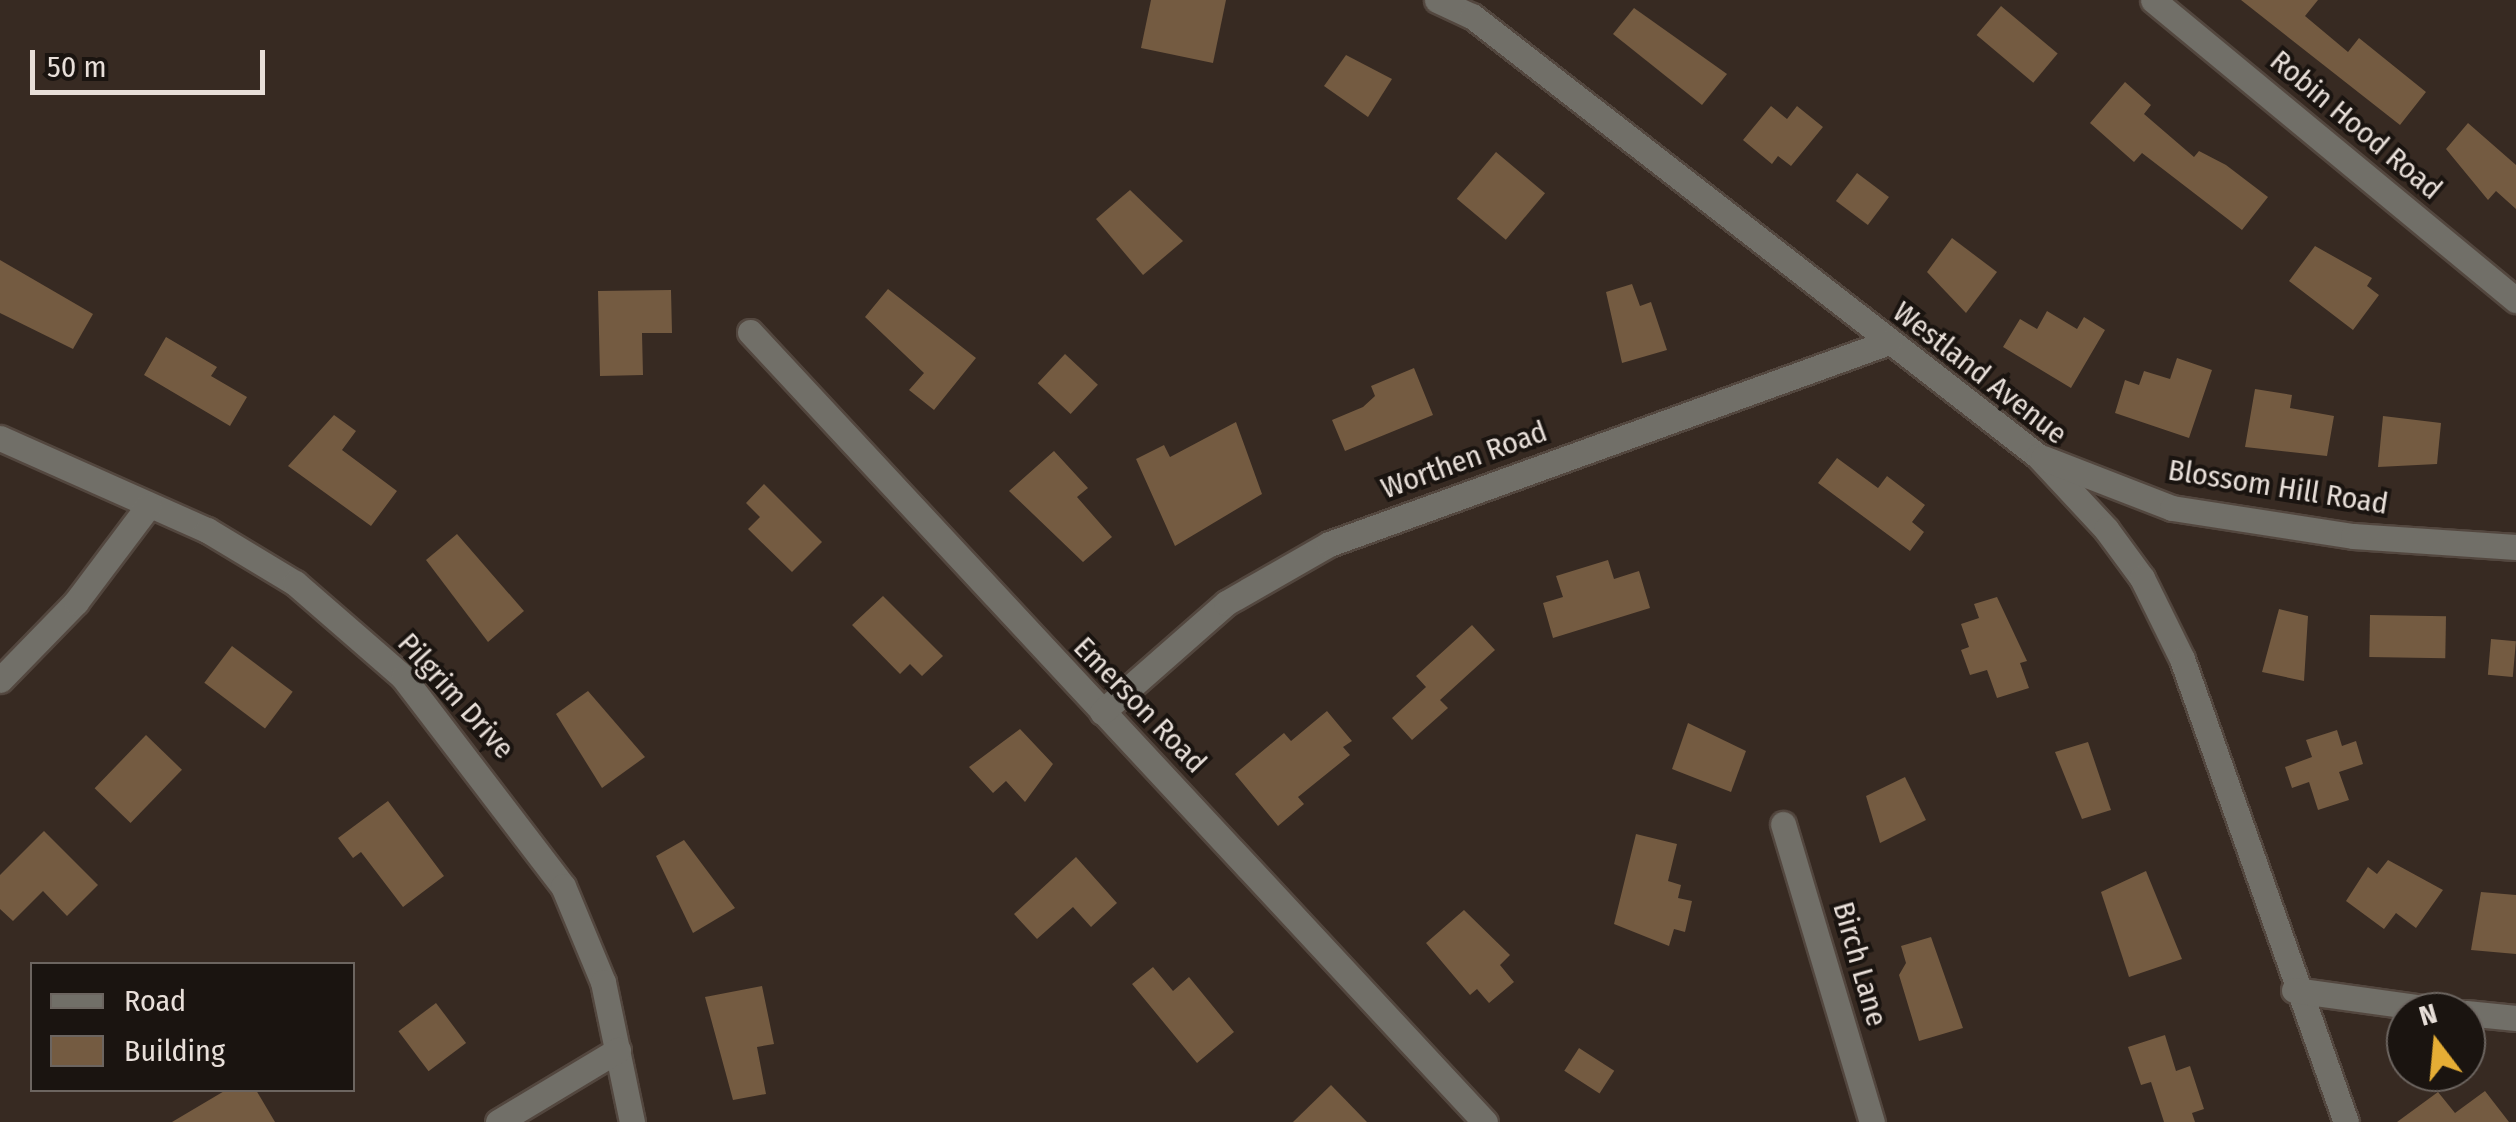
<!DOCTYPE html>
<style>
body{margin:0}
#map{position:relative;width:2516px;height:1122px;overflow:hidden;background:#372a22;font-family:"Fira Sans Condensed",sans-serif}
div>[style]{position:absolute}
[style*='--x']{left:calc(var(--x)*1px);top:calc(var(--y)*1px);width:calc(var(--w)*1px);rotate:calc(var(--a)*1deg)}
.building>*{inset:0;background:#745b41;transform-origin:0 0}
.roads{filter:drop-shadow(2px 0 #53473f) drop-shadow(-2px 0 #53473f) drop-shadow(0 2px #53473f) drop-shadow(0 -2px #53473f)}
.minor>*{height:25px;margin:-12.5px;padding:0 12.5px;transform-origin:12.5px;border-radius:12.5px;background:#716f68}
span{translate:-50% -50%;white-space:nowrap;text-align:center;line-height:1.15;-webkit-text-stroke:8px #1a1410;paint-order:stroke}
.street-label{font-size:30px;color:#e8dfd9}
.legend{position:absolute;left:30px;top:962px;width:325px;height:130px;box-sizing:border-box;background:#1a1410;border:2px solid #6c6560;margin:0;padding:12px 18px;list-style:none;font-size:30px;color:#e8dfd9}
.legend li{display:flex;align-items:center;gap:20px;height:50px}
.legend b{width:50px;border:2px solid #6c6560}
.north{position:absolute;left:2386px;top:992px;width:100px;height:100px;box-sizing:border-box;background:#1a1410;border:2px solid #6c6560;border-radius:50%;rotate:344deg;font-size:28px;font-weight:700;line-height:40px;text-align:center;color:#e8dfd9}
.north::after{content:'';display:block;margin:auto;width:35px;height:45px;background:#e5ad35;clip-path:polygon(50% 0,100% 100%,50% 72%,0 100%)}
.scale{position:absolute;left:30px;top:50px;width:235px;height:45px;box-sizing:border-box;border:5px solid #e8dfd9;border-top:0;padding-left:12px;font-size:30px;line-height:35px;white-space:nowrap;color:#e8dfd9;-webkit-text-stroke:8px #1a1410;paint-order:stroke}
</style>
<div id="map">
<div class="building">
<i style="clip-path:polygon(1151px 0,1226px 0,1213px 63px,1141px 48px)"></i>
<i style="clip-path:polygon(2241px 0,2318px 0,2305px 16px,2348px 52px,2359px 38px,2426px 92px,2400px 125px)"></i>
<i style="left:2001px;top:6px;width:74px;height:38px;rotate:40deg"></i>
<i style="clip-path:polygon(1634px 8px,1727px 74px,1702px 105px,1613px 34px)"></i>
<i style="clip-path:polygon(1346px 55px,1392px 79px,1368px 117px,1324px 86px)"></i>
<i style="clip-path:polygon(2125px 82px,2151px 105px,2144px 114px,2194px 157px,2199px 151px,2226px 165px,2268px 197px,2242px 230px,2142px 153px,2134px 162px,2090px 123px)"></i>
<i style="clip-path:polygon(1771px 106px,1787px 119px,1797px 106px,1823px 127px,1791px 166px,1778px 156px,1772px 164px,1743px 140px)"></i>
<i style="clip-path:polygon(2468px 123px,2516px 165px,2516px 209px,2496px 191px,2488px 200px,2446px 149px)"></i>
<i style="left:1496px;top:152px;width:64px;height:61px;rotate:40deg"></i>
<i style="left:1857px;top:173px;width:40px;height:35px;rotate:37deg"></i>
<i style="clip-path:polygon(1130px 190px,1183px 241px,1143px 275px,1096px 219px)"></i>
<i style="clip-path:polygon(1952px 238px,1997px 272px,1966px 313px,1927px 272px)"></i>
<i style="clip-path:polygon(2315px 246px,2372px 278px,2367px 286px,2379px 295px,2353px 330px,2289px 281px)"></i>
<i style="clip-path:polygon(0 260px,93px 314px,73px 349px,0 313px)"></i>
<i style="clip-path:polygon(1632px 284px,1640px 306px,1651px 302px,1667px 350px,1622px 363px,1606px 292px)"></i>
<i style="clip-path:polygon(888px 289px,976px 358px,934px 410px,909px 390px,924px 373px,865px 317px)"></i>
<i style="clip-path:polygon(671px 290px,672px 333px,642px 333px,643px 375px,600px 376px,598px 291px)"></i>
<i style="clip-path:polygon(2047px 311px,2077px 329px,2084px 317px,2105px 330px,2071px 388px,2003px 347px,2020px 319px,2037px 329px)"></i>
<i style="clip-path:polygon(166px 337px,217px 367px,211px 376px,247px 397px,230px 426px,144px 375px)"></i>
<i style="left:1065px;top:354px;width:45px;height:40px;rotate:43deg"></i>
<i style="clip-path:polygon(2177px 358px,2212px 370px,2189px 438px,2115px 413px,2125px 380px,2139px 385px,2144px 371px,2170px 379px)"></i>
<i style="clip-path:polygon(1414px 368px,1433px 415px,1345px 451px,1332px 420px,1363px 407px,1375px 396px,1371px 386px)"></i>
<i style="clip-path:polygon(2255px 389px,2292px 395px,2290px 408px,2334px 416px,2327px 456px,2245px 447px)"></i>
<i style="clip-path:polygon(334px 415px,356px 431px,342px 450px,397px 491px,371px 526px,288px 466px)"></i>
<i style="clip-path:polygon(2383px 416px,2441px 423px,2437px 464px,2378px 467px)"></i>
<i style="clip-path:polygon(1236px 422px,1262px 494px,1175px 546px,1136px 459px,1164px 445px,1170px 457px)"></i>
<i style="clip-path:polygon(1054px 451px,1088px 488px,1077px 497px,1112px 537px,1083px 562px,1009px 491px)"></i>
<i style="clip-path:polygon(1837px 458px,1878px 488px,1887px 476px,1925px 505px,1912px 522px,1924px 532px,1910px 551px,1818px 483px)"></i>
<i style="clip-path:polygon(764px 484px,822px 542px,792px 572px,748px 529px,760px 517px,746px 503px)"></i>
<i style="clip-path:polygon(457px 534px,524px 611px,488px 642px,426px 560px)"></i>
<i style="clip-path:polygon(1608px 560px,1614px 579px,1639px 571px,1650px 608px,1553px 638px,1543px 603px,1563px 597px,1556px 576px)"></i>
<i style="clip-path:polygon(883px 596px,943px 656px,922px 676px,910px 664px,900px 674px,852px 625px)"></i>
<i style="clip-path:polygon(1997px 597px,2027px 661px,2020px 663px,2029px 688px,1997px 698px,1987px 670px,1970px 675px,1961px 650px,1969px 647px,1961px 624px,1979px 618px,1974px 604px)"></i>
<i style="clip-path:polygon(2279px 609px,2308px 616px,2304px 681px,2262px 672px)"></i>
<i style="left:2370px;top:615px;width:76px;height:42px;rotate:1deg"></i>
<i style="clip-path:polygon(1472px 625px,1495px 650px,1440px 700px,1448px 708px,1412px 740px,1392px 718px,1426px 687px,1416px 676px)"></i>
<i style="left:2491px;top:639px;width:25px;height:36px;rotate:5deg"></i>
<i style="left:232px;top:646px;width:76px;height:46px;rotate:37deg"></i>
<i style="clip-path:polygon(588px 691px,645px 757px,602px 788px,556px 714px)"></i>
<i style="clip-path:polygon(1327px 711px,1352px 741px,1343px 747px,1350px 755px,1298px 797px,1304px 804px,1278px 826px,1235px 774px,1284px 733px,1291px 741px)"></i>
<i style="clip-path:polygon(1688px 723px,1746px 751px,1731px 792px,1672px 769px)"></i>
<i style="clip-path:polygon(1020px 729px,1053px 764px,1025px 802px,1006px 781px,993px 793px,969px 767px)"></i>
<i style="clip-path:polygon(2337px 730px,2342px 746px,2356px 741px,2363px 764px,2339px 772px,2349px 800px,2318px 810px,2309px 782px,2292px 788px,2285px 767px,2312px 757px,2306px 740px)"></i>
<i style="left:146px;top:735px;width:50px;height:74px;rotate:44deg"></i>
<i style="clip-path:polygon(2088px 742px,2111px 810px,2082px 819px,2055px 752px)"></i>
<i style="clip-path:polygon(1905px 777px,1926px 820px,1880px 843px,1866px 796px)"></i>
<i style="clip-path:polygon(388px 801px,444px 876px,403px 907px,361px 852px,353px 858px,338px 838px)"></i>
<i style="clip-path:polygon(44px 831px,98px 885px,67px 916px,43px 891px,13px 921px,0 909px,0 875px)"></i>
<i style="clip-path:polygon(1636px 834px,1677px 844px,1668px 881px,1681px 885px,1678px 898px,1692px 901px,1685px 932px,1674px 929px,1669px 946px,1614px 924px)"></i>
<i style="clip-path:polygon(684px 840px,735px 908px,693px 933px,656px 856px)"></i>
<i style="clip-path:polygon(1076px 857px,1117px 903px,1091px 927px,1073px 907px,1037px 939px,1014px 914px)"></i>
<i style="clip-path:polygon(2388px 860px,2443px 890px,2416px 928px,2396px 913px,2384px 929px,2346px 901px,2368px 867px,2377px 874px)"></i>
<i style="clip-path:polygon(2146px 871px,2182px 959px,2129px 977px,2101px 892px)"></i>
<i style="clip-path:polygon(2481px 892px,2516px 895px,2516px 954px,2471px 950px)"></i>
<i style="clip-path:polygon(1464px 910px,1510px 955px,1500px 965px,1514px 982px,1489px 1003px,1477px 989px,1470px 995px,1426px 943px)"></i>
<i style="clip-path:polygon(1931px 937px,1963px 1028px,1919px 1041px,1899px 975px,1906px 963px,1901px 946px)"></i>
<i style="clip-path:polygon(1153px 967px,1173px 991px,1189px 977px,1234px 1032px,1197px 1063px,1132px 984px)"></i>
<i style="clip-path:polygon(762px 986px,774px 1044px,757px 1047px,766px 1094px,733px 1100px,705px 997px)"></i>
<i style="left:436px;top:1003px;width:50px;height:47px;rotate:53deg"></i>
<i style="clip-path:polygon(2165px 1035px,2176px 1071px,2190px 1066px,2204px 1109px,2192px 1113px,2195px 1122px,2164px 1122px,2151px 1082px,2141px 1085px,2128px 1047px)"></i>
<i style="left:1579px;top:1048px;width:42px;height:27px;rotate:33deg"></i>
<i style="clip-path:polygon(1331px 1085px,1367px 1122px,1293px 1122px)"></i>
<i style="clip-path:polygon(226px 1090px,256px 1090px,275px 1122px,172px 1122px)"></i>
<i style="clip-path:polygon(2485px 1091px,2509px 1122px,2397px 1122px,2438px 1092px,2455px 1113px)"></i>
</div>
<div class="roads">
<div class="minor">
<i style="--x:1437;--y:0;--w:38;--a:25"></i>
<i style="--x:1472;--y:16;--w:717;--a:37.86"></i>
<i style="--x:2038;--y:456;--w:100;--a:47"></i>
<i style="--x:2106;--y:529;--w:61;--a:53.7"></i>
<i style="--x:2142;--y:578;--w:90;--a:63.7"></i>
<i style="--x:2182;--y:659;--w:491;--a:70.5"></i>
<i style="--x:2153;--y:0;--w:471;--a:39.6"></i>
<i style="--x:750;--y:332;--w:1079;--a:47.07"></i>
<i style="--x:0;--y:438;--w:227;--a:24"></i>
<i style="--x:207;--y:530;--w:103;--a:31.1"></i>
<i style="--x:295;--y:583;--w:143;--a:41"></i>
<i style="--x:403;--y:677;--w:263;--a:52.6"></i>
<i style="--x:563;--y:886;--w:104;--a:67.4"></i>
<i style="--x:603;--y:982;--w:143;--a:78.3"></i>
<i style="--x:2043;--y:458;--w:138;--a:21.2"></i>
<i style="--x:2172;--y:508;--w:183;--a:8.8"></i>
<i style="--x:2353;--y:536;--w:163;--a:3.9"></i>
<i style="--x:0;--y:680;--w:109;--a:-45.7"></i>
<i style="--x:76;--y:602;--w:121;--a:-53"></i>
<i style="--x:1102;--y:712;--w:165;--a:-41.3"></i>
<i style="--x:1226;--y:603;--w:119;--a:-29.8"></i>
<i style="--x:1329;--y:544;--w:595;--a:-19.84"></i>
<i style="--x:1783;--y:824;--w:311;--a:73.4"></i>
<i style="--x:2294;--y:990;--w:161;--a:7.9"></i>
<i style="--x:2466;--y:1013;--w:50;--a:5.7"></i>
<i style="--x:498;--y:1122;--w:140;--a:-31"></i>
</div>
</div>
<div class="street-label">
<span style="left:2356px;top:125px;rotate:40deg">Robin Hood Road</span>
<span style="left:1980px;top:373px;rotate:38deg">Westland Avenue</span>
<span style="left:1464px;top:460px;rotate:-20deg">Worthen Road</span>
<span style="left:2278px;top:487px;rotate:9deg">Blossom Hill Road</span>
<span style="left:456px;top:696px;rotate:48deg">Pilgrim Drive</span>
<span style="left:1140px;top:705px;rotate:46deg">Emerson Road</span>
<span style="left:1860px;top:964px;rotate:74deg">Birch Lane</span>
</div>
<ul class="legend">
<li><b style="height:12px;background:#716f68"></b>Road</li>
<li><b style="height:28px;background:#745b41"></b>Building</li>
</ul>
<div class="north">N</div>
<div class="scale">50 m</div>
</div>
